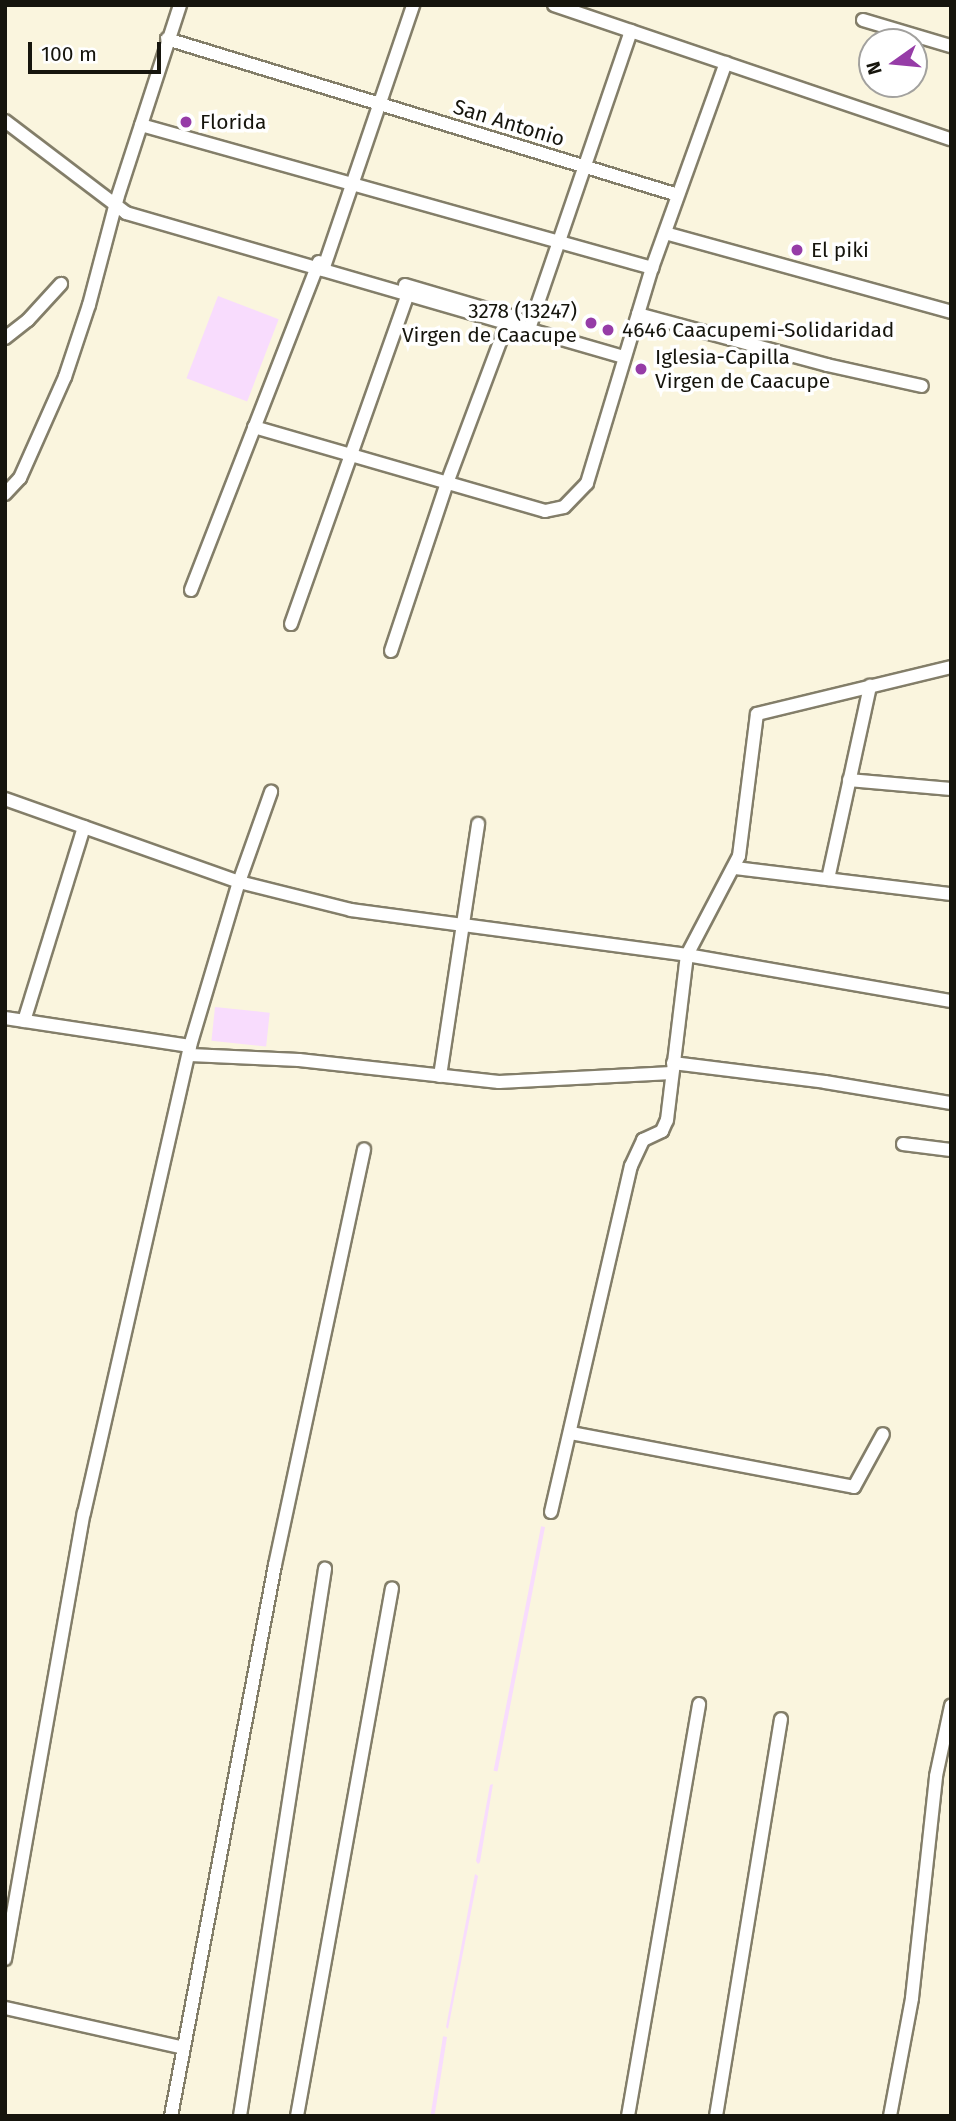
<!DOCTYPE html>
<style>
body{margin:0}
#map{position:relative;width:956px;height:2121px;overflow:hidden;background:#faf5de;font-family:"Fira Sans",sans-serif}
div>[style]{position:absolute}
[style*='--x']{left:calc(var(--x)*1px);top:calc(var(--y)*1px);width:calc(var(--w)*1px);rotate:calc(var(--a)*1deg)}
.green>*{inset:0;background:#f8dcfd;transform-origin:0 0}
.roads{filter:drop-shadow(2px 0 #837e69) drop-shadow(-2px 0 #837e69) drop-shadow(0 2px #837e69) drop-shadow(0 -2px #837e69)}
.minor>*{height:12px;margin:-6px;padding:0 6px;transform-origin:6px;border-radius:6px;background:#fff}
.dots>*{width:19px;height:19px;translate:-50% -50%;box-sizing:border-box;border:4px solid #fff;border-radius:50%}
span{translate:-50% -50%;white-space:nowrap;text-align:center;line-height:1.15;-webkit-text-stroke:7px #fff;paint-order:stroke}
.poi-label{font-size:21px;color:#16150d}
.left{translate:0 -50%;text-align:left}
.right{translate:-100% -50%;text-align:right}
.street-label{font-size:21px;color:#16150d}
.frame{position:absolute;inset:0;border:7px solid #16150d;pointer-events:none}
.north{position:absolute;left:858px;top:28px;width:70px;height:70px;box-sizing:border-box;background:#fff;border:2px solid #a2a19e;border-radius:50%;rotate:255deg;font-size:19px;font-weight:700;line-height:28px;text-align:center;color:#16150d}
.north::after{content:'';display:block;margin:auto;width:24px;height:32px;background:#963ca7;clip-path:polygon(50% 0,100% 100%,50% 72%,0 100%)}
.scale{position:absolute;left:28px;top:42px;width:133px;height:32px;box-sizing:border-box;border:4px solid #16150d;border-top:0;padding-left:9px;font-size:21px;line-height:24px;white-space:nowrap;color:#16150d;-webkit-text-stroke:5px #fff;paint-order:stroke}
</style>
<div id="map">
<div class="green">
<i style="left:218px;top:296px;width:65px;height:88px;rotate:21deg"></i>
<i style="left:215px;top:1007px;width:55px;height:34px;rotate:6deg"></i>
<i style="left:545px;top:1527px;width:249px;height:4px;rotate:101deg"></i>
<i style="clip-path:polygon(493px 1784px,480px 1862px,478px 1864px,476px 1861px,490px 1785px)"></i>
<i style="clip-path:polygon(475px 1874px,478px 1876px,448px 2029px,446px 2027px)"></i>
<i style="left:447px;top:2037px;width:80px;height:4px;rotate:99deg"></i>
</div>
<div class="roads">
<div class="minor">
<i style="--x:554;--y:5;--w:419;--a:18.7"></i>
<i style="--x:863;--y:20;--w:92;--a:16.5"></i>
<i style="--x:167;--y:39;--w:534;--a:16.98"></i>
<i style="--x:5;--y:121;--w:152;--a:37.2"></i>
<i style="--x:126;--y:213;--w:518;--a:16.13"></i>
<i style="--x:141;--y:125;--w:531;--a:15.63"></i>
<i style="--x:665;--y:233;--w:297;--a:15.4"></i>
<i style="--x:323;--y:270;--w:280;--a:-71.2"></i>
<i style="--x:405;--y:285;--w:117;--a:16.4"></i>
<i style="--x:517;--y:318;--w:9;--a:63"></i>
<i style="--x:638;--y:314;--w:196;--a:15.1"></i>
<i style="--x:827;--y:365;--w:97;--a:12.5"></i>
<i style="--x:529;--y:329;--w:315;--a:-71.1"></i>
<i style="--x:5;--y:338;--w:29;--a:-38"></i>
<i style="--x:28;--y:320;--w:49;--a:-47.5"></i>
<i style="--x:254;--y:427;--w:303;--a:16.1"></i>
<i style="--x:545;--y:511;--w:19;--a:-12"></i>
<i style="--x:564;--y:507;--w:33;--a:-46"></i>
<i style="--x:587;--y:483;--w:225;--a:-73.2"></i>
<i style="--x:652;--y:268;--w:218;--a:-70.2"></i>
<i style="--x:5;--y:494;--w:22;--a:-47"></i>
<i style="--x:20;--y:478;--w:111;--a:-66"></i>
<i style="--x:65;--y:377;--w:76;--a:-71.6"></i>
<i style="--x:89;--y:305;--w:110;--a:-75.2"></i>
<i style="--x:117;--y:199;--w:204;--a:-72"></i>
<i style="--x:191;--y:590;--w:352;--a:-68.7"></i>
<i style="--x:291;--y:624;--w:356;--a:-70.5"></i>
<i style="--x:391;--y:651;--w:177;--a:-71.6"></i>
<i style="--x:447;--y:483;--w:176;--a:-69.4"></i>
<i style="--x:849;--y:780;--w:102;--a:5"></i>
<i style="--x:5;--y:799;--w:248;--a:19.5"></i>
<i style="--x:239;--y:882;--w:115;--a:14"></i>
<i style="--x:351;--y:910;--w:339;--a:7.6"></i>
<i style="--x:687;--y:955;--w:268;--a:9.9"></i>
<i style="--x:735;--y:868;--w:218;--a:6.9"></i>
<i style="--x:828;--y:879;--w:198;--a:-77.7"></i>
<i style="--x:5;--y:1018;--w:187;--a:8.6"></i>
<i style="--x:24;--y:1021;--w:203;--a:-72.8"></i>
<i style="--x:190;--y:1055;--w:109;--a:2.6"></i>
<i style="--x:299;--y:1060;--w:201;--a:6.3"></i>
<i style="--x:499;--y:1082;--w:173;--a:-3"></i>
<i style="--x:673;--y:1063;--w:153;--a:7.1"></i>
<i style="--x:825;--y:1082;--w:128;--a:9.5"></i>
<i style="--x:440;--y:1076;--w:255;--a:-81.4"></i>
<i style="--x:903;--y:1144;--w:48;--a:7.1"></i>
<i style="--x:571;--y:1433;--w:288;--a:10.8"></i>
<i style="--x:854;--y:1487;--w:60;--a:-61.3"></i>
<i style="--x:551;--y:1512;--w:355;--a:-77"></i>
<i style="--x:631;--y:1166;--w:29;--a:-65"></i>
<i style="--x:643;--y:1140;--w:21;--a:-25"></i>
<i style="--x:662;--y:1131;--w:12;--a:-66"></i>
<i style="--x:667;--y:1120;--w:166;--a:-83.1"></i>
<i style="--x:687;--y:955;--w:112;--a:-62.3"></i>
<i style="--x:739;--y:856;--w:143;--a:-82.8"></i>
<i style="--x:757;--y:714;--w:200;--a:-13.6"></i>
<i style="--x:5;--y:1959;--w:453;--a:-80"></i>
<i style="--x:84;--y:1513;--w:479;--a:-77.2"></i>
<i style="--x:190;--y:1046;--w:171;--a:-73.4"></i>
<i style="--x:239;--y:882;--w:96;--a:-70.4"></i>
<i style="--x:5;--y:2008;--w:183;--a:12.6"></i>
<i style="--x:171;--y:2116;--w:561;--a:-79.31"></i>
<i style="--x:275;--y:1565;--w:425;--a:-77.9"></i>
<i style="--x:240;--y:2116;--w:554;--a:-81.17"></i>
<i style="--x:297;--y:2116;--w:536;--a:-79.8"></i>
<i style="--x:628;--y:2116;--w:418;--a:-80.2"></i>
<i style="--x:716;--y:2116;--w:402;--a:-80.7"></i>
<i style="--x:890;--y:2116;--w:120;--a:-79.4"></i>
<i style="--x:912;--y:1998;--w:223;--a:-83.8"></i>
<i style="--x:936;--y:1776;--w:72;--a:-77.9"></i>
</div>
</div>
<div class="dots">
<i style="left:186px;top:122px;background:#963ca7"></i>
<i style="left:797px;top:250px;background:#963ca7"></i>
<i style="left:591px;top:323px;background:#963ca7"></i>
<i style="left:608px;top:330px;background:#963ca7"></i>
<i style="left:641px;top:369px;background:#963ca7"></i>
</div>
<div class="poi-label">
<span class="left" style="left:200px;top:122px">Florida</span>
<span class="left" style="left:811px;top:250px">El piki</span>
<span class="right" style="left:577px;top:323px">3278 (13247)<br>Virgen de Caacupe</span>
<span class="left" style="left:622px;top:330px">4646 Caacupemi-Solidaridad</span>
<span class="left" style="left:655px;top:369px">Iglesia-Capilla<br>Virgen de Caacupe</span>
</div>
<div class="street-label">
<span style="left:509px;top:123px;rotate:17deg">San Antonio</span>
</div>
<div class="frame"></div>
<div class="north">N</div>
<div class="scale">100 m</div>
</div>
